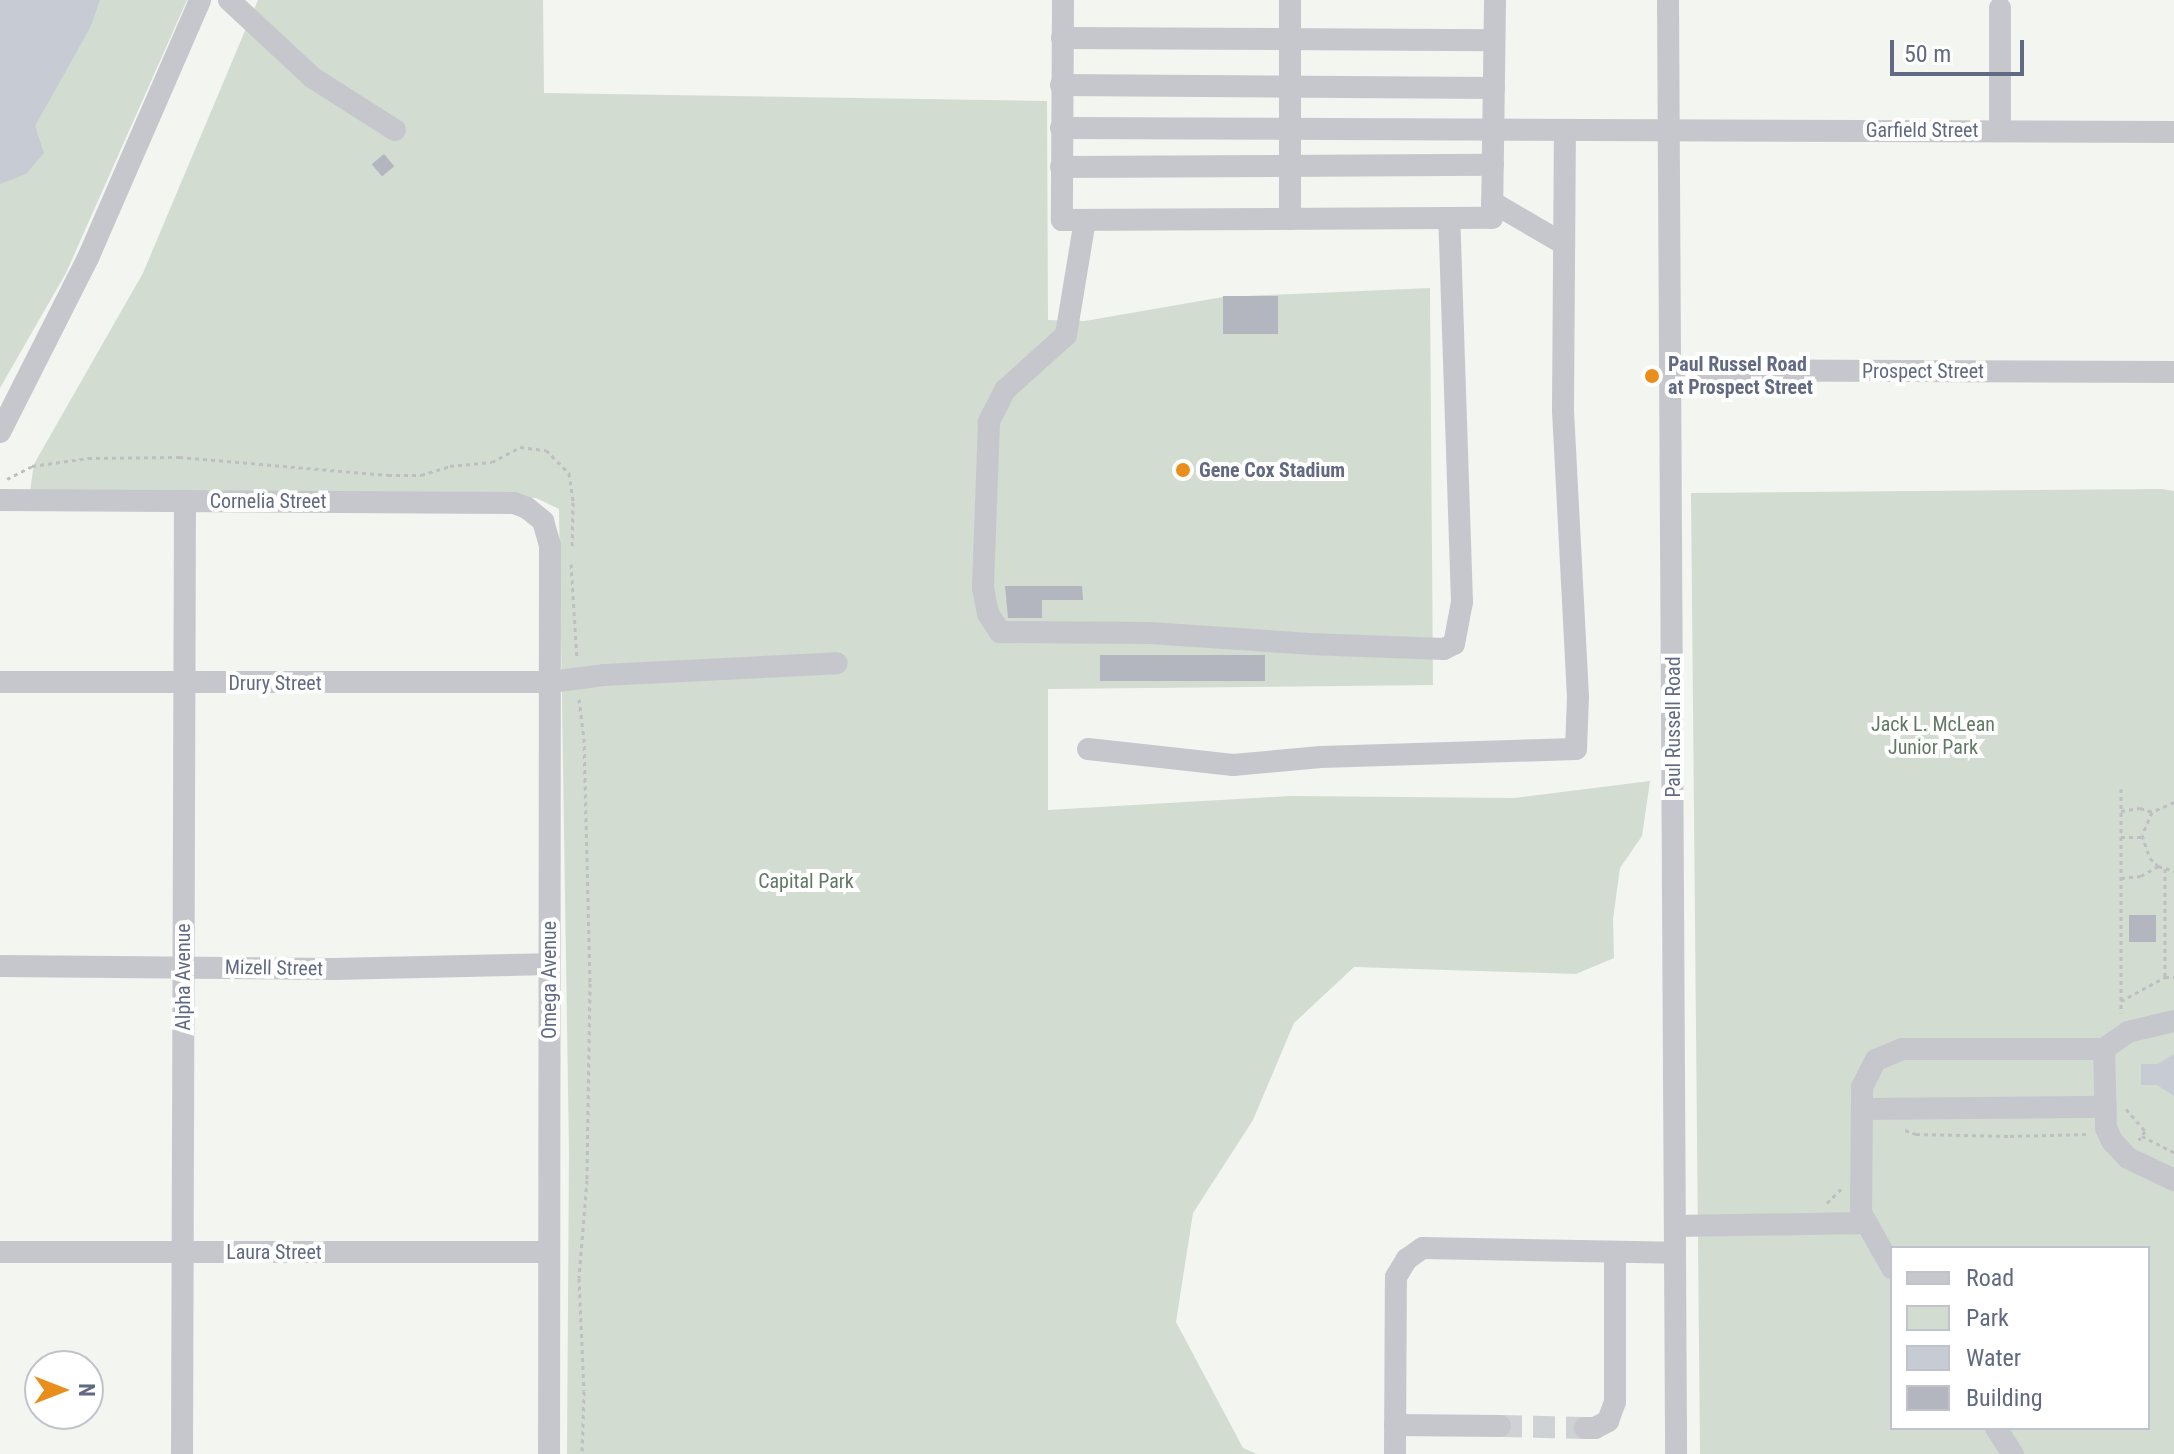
<!DOCTYPE html>
<style>
body{margin:0}
#map{position:relative;width:2174px;height:1454px;overflow:hidden;background:#f3f5f0;font-family:"Roboto Condensed",sans-serif}
div>[style]{position:absolute}
[style*='--x']{left:calc(var(--x)*1px);top:calc(var(--y)*1px);width:calc(var(--w)*1px);rotate:calc(var(--a)*1deg)}
.green>*{inset:0;background:#d2dcd1}
.water>*{inset:0;background:#c7cbd3}
.building>*{inset:0;background:#b3b6be;transform-origin:0 0}
.minor-tunnel>*{height:22px;margin-top:-11px;transform-origin:0;background:repeating-linear-gradient(90deg,#cfd2d4 0 22px,transparent 0 33px)}
.path>*{height:3px;margin-top:-1.5px;transform-origin:0;background:repeating-linear-gradient(90deg,#bfbfc2 0 4px,transparent 0 8px)}
.minor>*{height:22px;margin:-11px;padding:0 11px;transform-origin:11px;border-radius:11px;background:#c6c7cc}
.dots>*{width:22px;height:22px;translate:-50% -50%;box-sizing:border-box;border:4px solid #fff;border-radius:50%}
span{translate:-50% -50%;white-space:nowrap;text-align:center;line-height:1.15;-webkit-text-stroke:8px #fff;paint-order:stroke}
.street-label{font-size:20px;color:#626982}
.poi-label{font-size:20px;color:#626982;font-weight:700}
.left{translate:0 -50%;text-align:left}
.park-label{font-size:20px;color:#617964}
.legend{position:absolute;left:1890px;top:1246px;width:260px;height:184px;box-sizing:border-box;background:#fff;border:2px solid #c0c3cd;margin:0;padding:10px 14px;list-style:none;font-size:24px;color:#626982}
.legend li{display:flex;align-items:center;gap:16px;height:40px}
.legend b{width:40px;border:2px solid #c0c3cd}
.north{position:absolute;left:24px;top:1350px;width:80px;height:80px;box-sizing:border-box;background:#fff;border:2px solid #c0c3cd;border-radius:50%;rotate:90deg;font-size:22px;font-weight:700;line-height:32px;text-align:center;color:#626982}
.north::after{content:'';display:block;margin:auto;width:28px;height:36px;background:#ea8e1b;clip-path:polygon(50% 0,100% 100%,50% 72%,0 100%)}
.scale{position:absolute;left:1890px;top:40px;width:134px;height:36px;box-sizing:border-box;border:4px solid #626982;border-top:0;padding-left:10px;font-size:24px;line-height:28px;white-space:nowrap;color:#626982;-webkit-text-stroke:6px #fff;paint-order:stroke}
</style>
<div id="map">
<div class="green">
<i style="clip-path:polygon(0 0,187px 0,66px 273px,0 388px)"></i>
<i style="clip-path:polygon(258px 0,543px 0,544px 93px,1047px 101px,1048px 320px,1085px 321px,1223px 297px,1430px 288px,1433px 685px,1048px 689px,1048px 810px,1290px 796px,1514px 798px,1650px 781px,1642px 836px,1620px 868px,1613px 919px,1614px 958px,1576px 974px,1354px 967px,1294px 1023px,1253px 1120px,1193px 1213px,1176px 1322px,1243px 1448px,1257px 1454px,567px 1454px,569px 1152px,559px 509px,536px 498px,30px 491px,34px 464px,143px 273px)"></i>
<i style="clip-path:polygon(evenodd,2162px 489px,2174px 491px,2174px 1454px,1700px 1454px,1691px 493px,2162px 489px,1892px 1248px,2148px 1248px,2148px 1428px,1892px 1428px,1892px 1248px)"></i>
</div>
<div class="water">
<i style="clip-path:polygon(0 0,100px 0,90px 28px,35px 126px,44px 153px,26px 174px,0 184px)"></i>
<i style="clip-path:polygon(2174px 1054px,2174px 1096px,2157px 1085px,2141px 1085px,2141px 1064px,2158px 1064px)"></i>
</div>
<div class="building">
<i style="left:384px;top:154px;width:16px;height:16px;rotate:50deg"></i>
<i style="left:1278px;top:296px;width:38px;height:55px;rotate:90deg"></i>
<i style="clip-path:polygon(1005px 586px,1082px 586px,1083px 600px,1042px 600px,1042px 618px,1008px 618px)"></i>
<i style="left:1100px;top:655px;width:165px;height:26px"></i>
<i style="left:2129px;top:915px;width:27px;height:27px"></i>
</div>
<div class="minor-tunnel">
<i style="--x:1500;--y:1426;--w:85;--a:1.3"></i>
</div>
<div class="path">
<i style="--x:7;--y:479;--w:28;--a:-27"></i>
<i style="--x:32;--y:466;--w:57;--a:-8.1"></i>
<i style="--x:88;--y:458;--w:91;--a:-0.6"></i>
<i style="--x:179;--y:457;--w:210;--a:4.9"></i>
<i style="--x:388;--y:475;--w:33;--a:0"></i>
<i style="--x:421;--y:475;--w:30;--a:-17"></i>
<i style="--x:450;--y:466;--w:42;--a:-5.4"></i>
<i style="--x:492;--y:462;--w:32;--a:-28"></i>
<i style="--x:520;--y:447;--w:26;--a:7"></i>
<i style="--x:546;--y:450;--w:33;--a:45"></i>
<i style="--x:569;--y:473;--w:29;--a:82"></i>
<i style="--x:573;--y:502;--w:46;--a:91.2"></i>
<i style="--x:571;--y:564;--w:95;--a:86.4"></i>
<i style="--x:579;--y:699;--w:39;--a:83"></i>
<i style="--x:584;--y:738;--w:245;--a:88.6"></i>
<i style="--x:590;--y:983;--w:197;--a:90.9"></i>
<i style="--x:587;--y:1180;--w:98;--a:94.7"></i>
<i style="--x:579;--y:1278;--w:113;--a:87.5"></i>
<i style="--x:584;--y:1391;--w:63;--a:91.8"></i>
<i style="--x:2121;--y:789;--w:224;--a:90"></i>
<i style="--x:2174;--y:802;--w:24;--a:156"></i>
<i style="--x:2152;--y:812;--w:25;--a:113"></i>
<i style="--x:2142;--y:835;--w:24;--a:71"></i>
<i style="--x:2150;--y:858;--w:11;--a:45"></i>
<i style="--x:2158;--y:866;--w:17;--a:17"></i>
<i style="--x:2121;--y:811;--w:19;--a:-9"></i>
<i style="--x:2140;--y:808;--w:13;--a:18"></i>
<i style="--x:2121;--y:837;--w:20;--a:0"></i>
<i style="--x:2165;--y:869;--w:108;--a:90"></i>
<i style="--x:2121;--y:878;--w:20;--a:-6"></i>
<i style="--x:2141;--y:876;--w:20;--a:-30"></i>
<i style="--x:2121;--y:1001;--w:50;--a:-28.6"></i>
<i style="--x:2165;--y:977;--w:9;--a:0"></i>
<i style="--x:2126;--y:1109;--w:29;--a:49"></i>
<i style="--x:2145;--y:1131;--w:11;--a:124"></i>
<i style="--x:1905;--y:1130;--w:12;--a:20"></i>
<i style="--x:1916;--y:1134;--w:94;--a:1.2"></i>
<i style="--x:2010;--y:1136;--w:78;--a:-1.5"></i>
<i style="--x:2142;--y:1136;--w:36;--a:27"></i>
<i style="--x:1827;--y:1203;--w:20;--a:-45"></i>
</div>
<div class="minor">
<i style="--x:229;--y:0;--w:115;--a:42.9"></i>
<i style="--x:313;--y:78;--w:97;--a:32.4"></i>
<i style="--x:1063;--y:0;--w:220;--a:90.3"></i>
<i style="--x:1062;--y:220;--w:430;--a:-0.3"></i>
<i style="--x:1492;--y:218;--w:218;--a:-89.2"></i>
<i style="--x:1290;--y:0;--w:219;--a:90"></i>
<i style="--x:1668;--y:0;--w:1454;--a:89.68"></i>
<i style="--x:2000;--y:8;--w:122;--a:90"></i>
<i style="--x:1062;--y:38;--w:432;--a:0.3"></i>
<i style="--x:1061;--y:85;--w:433;--a:0.4"></i>
<i style="--x:1061;--y:128;--w:1113;--a:0.21"></i>
<i style="--x:1061;--y:167;--w:432;--a:-0.3"></i>
<i style="--x:1492;--y:202;--w:83;--a:30.3"></i>
<i style="--x:1085;--y:220;--w:117;--a:99.4"></i>
<i style="--x:1066;--y:335;--w:82;--a:138"></i>
<i style="--x:1005;--y:390;--w:36;--a:117"></i>
<i style="--x:989;--y:422;--w:166;--a:92.1"></i>
<i style="--x:983;--y:588;--w:26;--a:79"></i>
<i style="--x:988;--y:614;--w:22;--a:56"></i>
<i style="--x:1000;--y:632;--w:150;--a:0.4"></i>
<i style="--x:1150;--y:633;--w:160;--a:3.9"></i>
<i style="--x:1310;--y:644;--w:134;--a:2.1"></i>
<i style="--x:1444;--y:649;--w:11;--a:-27"></i>
<i style="--x:1454;--y:644;--w:43;--a:-79.2"></i>
<i style="--x:1462;--y:602;--w:383;--a:-91.9"></i>
<i style="--x:1671;--y:370;--w:503;--a:0.23"></i>
<i style="--x:0;--y:432;--w:195;--a:-63.2"></i>
<i style="--x:88;--y:258;--w:281;--a:-66.5"></i>
<i style="--x:0;--y:500;--w:514;--a:0.33"></i>
<i style="--x:514;--y:503;--w:14;--a:21"></i>
<i style="--x:527;--y:508;--w:21;--a:39"></i>
<i style="--x:543;--y:521;--w:25;--a:74"></i>
<i style="--x:550;--y:545;--w:909;--a:90.06"></i>
<i style="--x:0;--y:682;--w:550;--a:0"></i>
<i style="--x:550;--y:682;--w:54;--a:-7.4"></i>
<i style="--x:604;--y:675;--w:233;--a:-2.9"></i>
<i style="--x:1088;--y:749;--w:146;--a:6.3"></i>
<i style="--x:1233;--y:765;--w:88;--a:-5.2"></i>
<i style="--x:1321;--y:757;--w:255;--a:-1.8"></i>
<i style="--x:1576;--y:749;--w:52;--a:-87.8"></i>
<i style="--x:1578;--y:697;--w:287;--a:-93"></i>
<i style="--x:1563;--y:410;--w:280;--a:-89.6"></i>
<i style="--x:0;--y:966;--w:334;--a:0.5"></i>
<i style="--x:334;--y:969;--w:215;--a:-1.3"></i>
<i style="--x:2174;--y:1021;--w:47;--a:166.6"></i>
<i style="--x:2128;--y:1032;--w:29;--a:145"></i>
<i style="--x:2104;--y:1049;--w:79;--a:88.5"></i>
<i style="--x:2106;--y:1128;--w:14;--a:65"></i>
<i style="--x:2112;--y:1141;--w:23;--a:47"></i>
<i style="--x:2128;--y:1158;--w:51;--a:25.6"></i>
<i style="--x:1862;--y:1109;--w:244;--a:-0.5"></i>
<i style="--x:1675;--y:1226;--w:191;--a:-0.9"></i>
<i style="--x:0;--y:1252;--w:548;--a:0"></i>
<i style="--x:1892;--y:1268;--w:63;--a:-119.4"></i>
<i style="--x:1861;--y:1213;--w:126;--a:-89.5"></i>
<i style="--x:1862;--y:1087;--w:30;--a:-63"></i>
<i style="--x:1876;--y:1060;--w:28;--a:-23"></i>
<i style="--x:1902;--y:1049;--w:202;--a:0"></i>
<i style="--x:1395;--y:1425;--w:105;--a:0.5"></i>
<i style="--x:1585;--y:1428;--w:10;--a:0"></i>
<i style="--x:1595;--y:1428;--w:15;--a:-28"></i>
<i style="--x:1608;--y:1421;--w:20;--a:-70"></i>
<i style="--x:1615;--y:1402;--w:150;--a:-90"></i>
<i style="--x:1996;--y:1428;--w:31;--a:57"></i>
<i style="--x:182;--y:1454;--w:953;--a:-89.82"></i>
<i style="--x:1395;--y:1454;--w:177;--a:-89.7"></i>
<i style="--x:1396;--y:1277;--w:21;--a:-59"></i>
<i style="--x:1407;--y:1259;--w:19;--a:-35"></i>
<i style="--x:1423;--y:1248;--w:252;--a:1.1"></i>
</div>
<div class="dots">
<i style="left:1652px;top:376px;background:#ea8e1b"></i>
<i style="left:1183px;top:470px;background:#ea8e1b"></i>
</div>
<div class="street-label">
<span style="left:1922px;top:130px">Garfield Street</span>
<span style="left:1923px;top:371px">Prospect Street</span>
<span style="left:268px;top:501px">Cornelia Street</span>
<span style="left:275px;top:683px">Drury Street</span>
<span style="left:1673px;top:727px;rotate:-90deg">Paul Russell Road</span>
<span style="left:274px;top:968px;rotate:1deg">Mizell Street</span>
<span style="left:183px;top:977px;rotate:-90deg">Alpha Avenue</span>
<span style="left:549px;top:980px;rotate:-90deg">Omega Avenue</span>
<span style="left:274px;top:1252px">Laura Street</span>
</div>
<div class="poi-label">
<span class="left" style="left:1668px;top:376px">Paul Russel Road<br>at Prospect Street</span>
<span class="left" style="left:1199px;top:470px">Gene Cox Stadium</span>
</div>
<div class="park-label">
<span style="left:1933px;top:736px">Jack L. McLean<br>Junior Park</span>
<span style="left:806px;top:881px">Capital Park</span>
</div>
<ul class="legend">
<li><b style="height:10px;background:#c6c7cc"></b>Road</li>
<li><b style="height:22px;background:#d2dcd1"></b>Park</li>
<li><b style="height:22px;background:#c7cbd3"></b>Water</li>
<li><b style="height:22px;background:#b3b6be"></b>Building</li>
</ul>
<div class="north">N</div>
<div class="scale">50 m</div>
</div>
